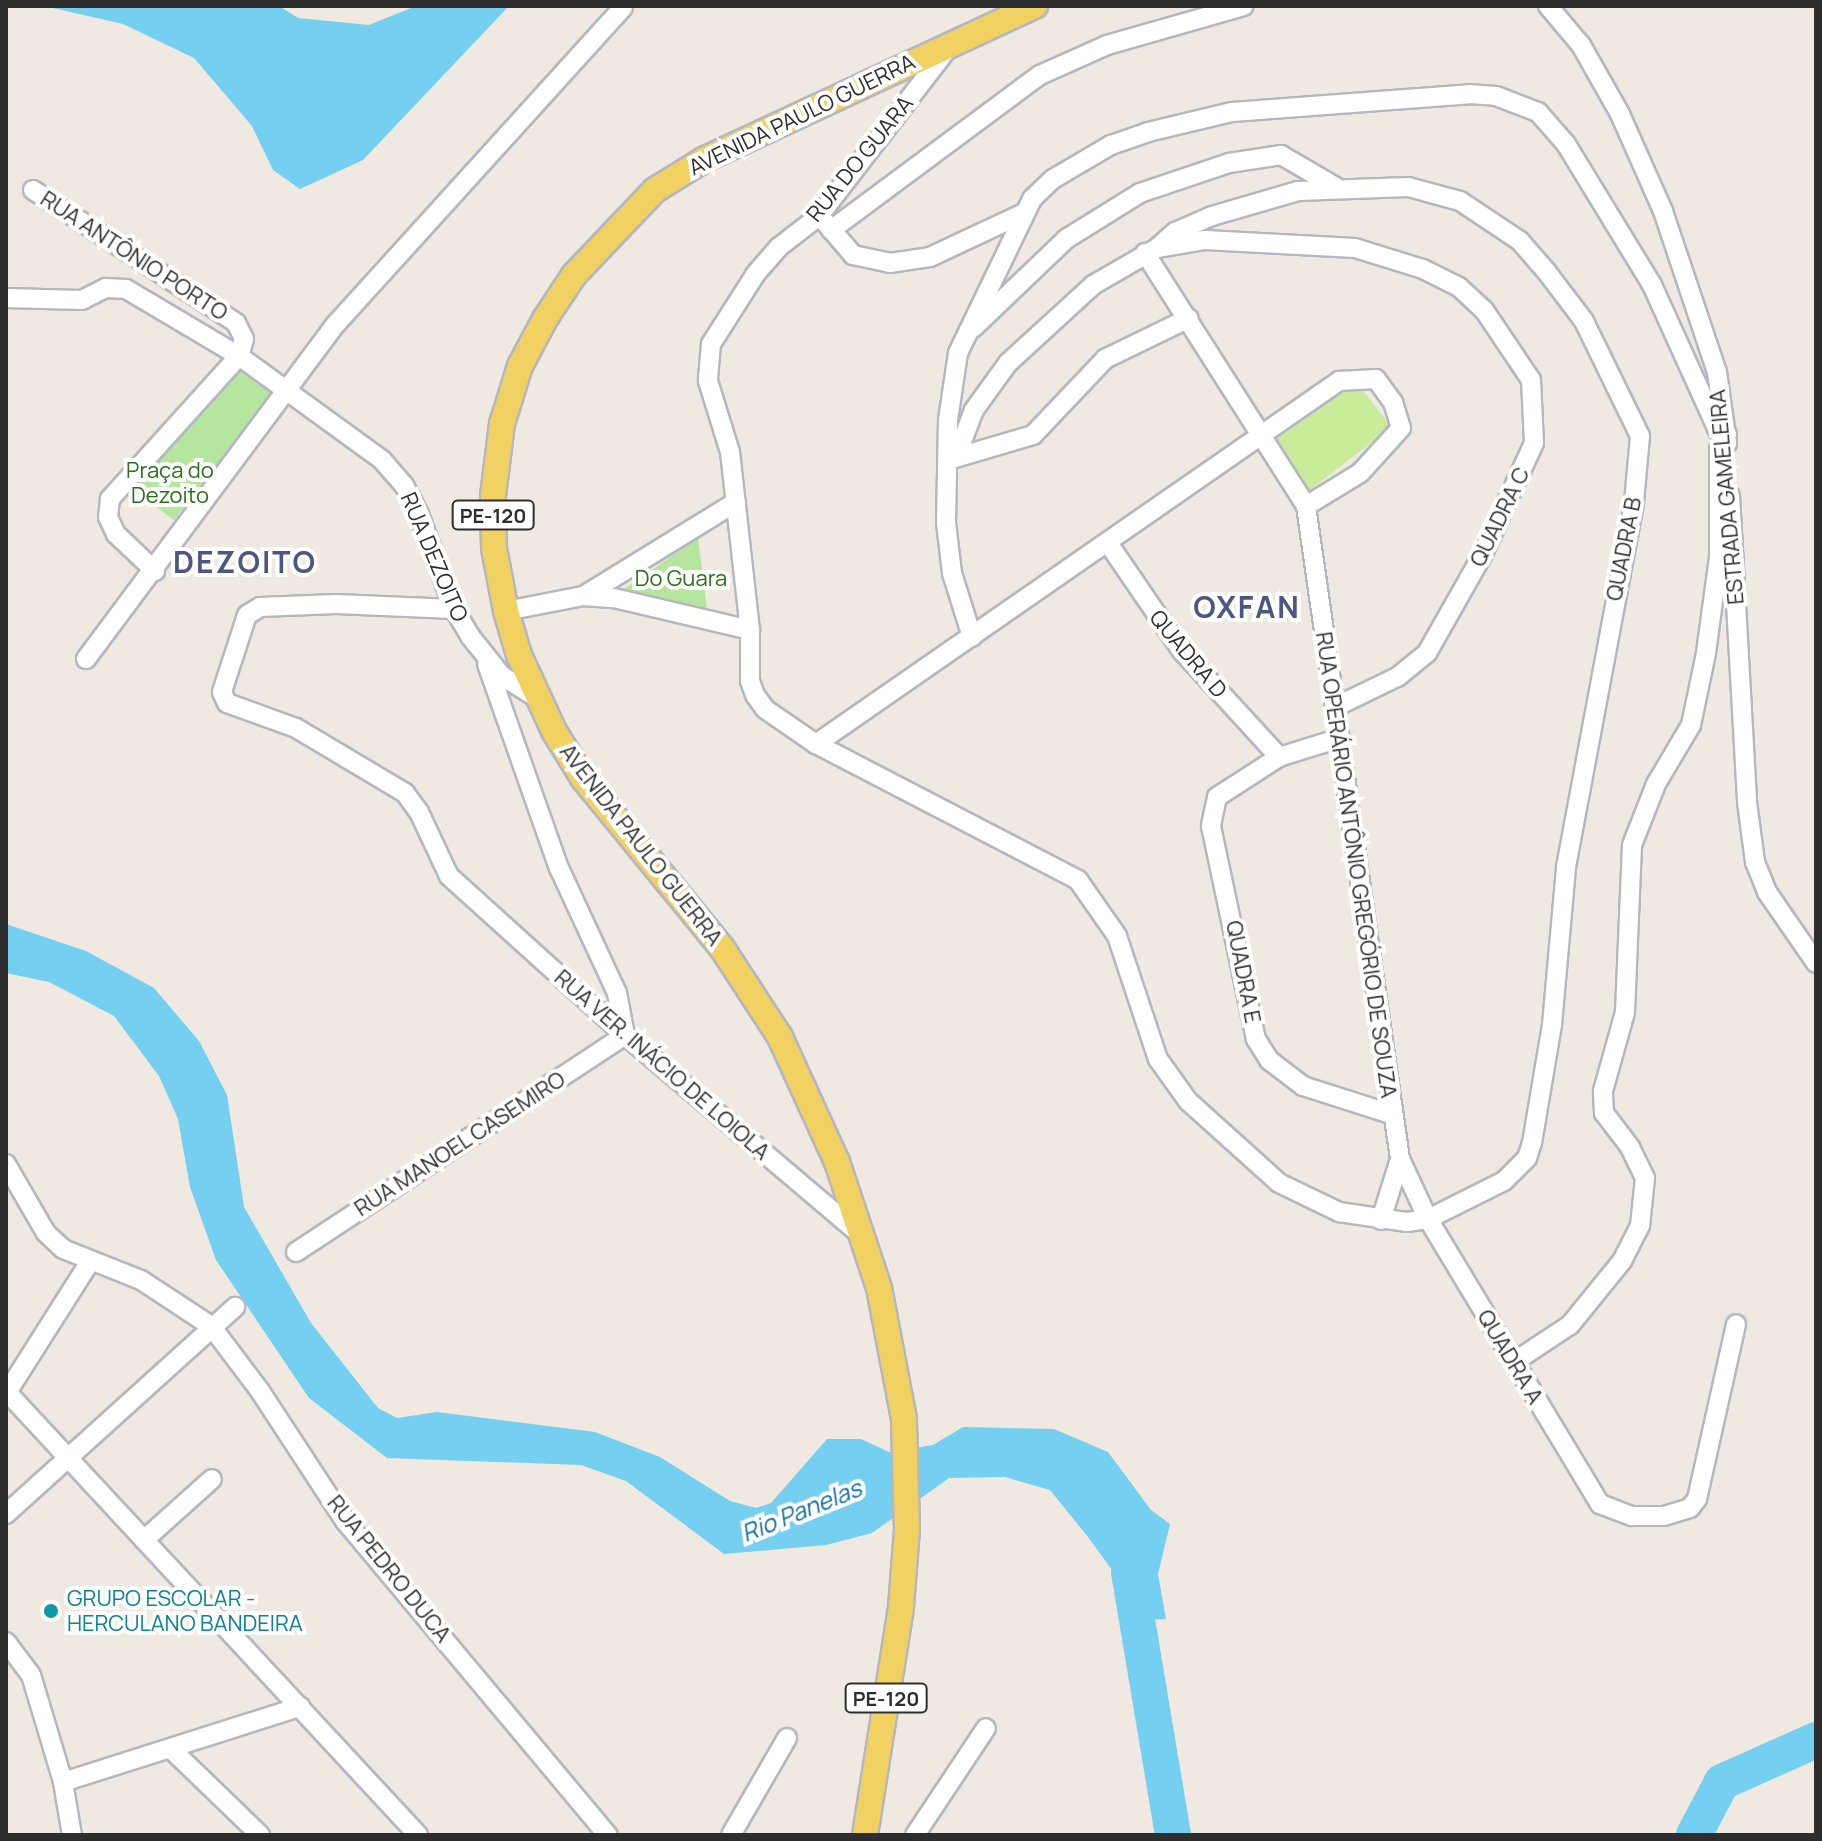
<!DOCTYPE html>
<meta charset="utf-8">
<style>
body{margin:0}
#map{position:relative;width:1822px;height:1841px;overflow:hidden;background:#efe9e1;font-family:Manrope,sans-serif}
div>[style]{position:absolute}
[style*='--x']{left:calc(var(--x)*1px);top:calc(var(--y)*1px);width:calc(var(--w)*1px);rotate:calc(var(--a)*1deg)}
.green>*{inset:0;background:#b6e59e}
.pitch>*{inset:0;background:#c9ec9a}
.water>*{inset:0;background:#75cff0}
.river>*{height:36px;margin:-18px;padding:0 18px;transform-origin:18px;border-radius:18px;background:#75cff0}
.roads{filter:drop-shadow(2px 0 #b4b7c1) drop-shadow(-2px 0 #b4b7c1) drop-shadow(0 2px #b4b7c1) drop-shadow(0 -2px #b4b7c1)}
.minor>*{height:18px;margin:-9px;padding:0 9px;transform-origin:9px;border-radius:9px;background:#fff}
.major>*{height:24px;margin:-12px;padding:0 12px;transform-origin:12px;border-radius:12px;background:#f2d163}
.dots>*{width:22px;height:22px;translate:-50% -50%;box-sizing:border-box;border:4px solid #fff;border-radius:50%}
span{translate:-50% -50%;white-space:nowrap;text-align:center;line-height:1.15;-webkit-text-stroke:8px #fff;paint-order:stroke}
.shield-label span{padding:2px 6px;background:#fff;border:2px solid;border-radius:6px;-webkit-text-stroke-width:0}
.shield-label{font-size:20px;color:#2e2e2e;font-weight:700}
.street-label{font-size:22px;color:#2e2e2e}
.park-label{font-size:22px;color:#2c6e1b}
.culture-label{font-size:22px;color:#0d838f}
.left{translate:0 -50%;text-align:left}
.water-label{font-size:24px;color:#0d6fa3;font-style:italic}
.district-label{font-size:30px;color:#4d5680;font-weight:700;letter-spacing:2px}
.frame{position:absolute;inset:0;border:8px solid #2e2e2e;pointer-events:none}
</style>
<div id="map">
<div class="green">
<i style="clip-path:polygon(239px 363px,273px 390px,174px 520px,130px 488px)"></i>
<i style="clip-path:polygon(698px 538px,707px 609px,624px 589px)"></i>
</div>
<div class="pitch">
<i style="clip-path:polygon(1356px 381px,1391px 427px,1310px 490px,1270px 436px)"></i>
</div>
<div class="water">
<i style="clip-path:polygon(44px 6px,279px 6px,298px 18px,369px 25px,416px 6px,509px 6px,363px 160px,300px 189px,273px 170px,252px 126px,194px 58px,123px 24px)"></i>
<i style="clip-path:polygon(6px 924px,86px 951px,154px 988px,199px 1041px,227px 1095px,244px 1207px,311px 1323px,378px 1408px,397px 1418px,437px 1412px,595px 1432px,660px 1457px,730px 1501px,756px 1508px,771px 1503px,827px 1439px,861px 1439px,889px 1452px,933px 1445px,963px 1427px,1054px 1429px,1108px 1452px,1151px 1510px,1170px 1524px,1158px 1574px,1166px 1619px,1123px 1621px,1112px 1570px,1088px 1537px,1050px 1490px,1005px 1477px,949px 1478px,872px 1533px,826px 1545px,724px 1554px,626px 1481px,581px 1465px,387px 1458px,309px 1398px,216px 1260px,190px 1187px,178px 1119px,159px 1076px,114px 1016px,49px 982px,6px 973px)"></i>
</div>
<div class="river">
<i style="--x:1129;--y:1572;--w:267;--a:80.5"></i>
<i style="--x:1694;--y:1835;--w:60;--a:-62.2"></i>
<i style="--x:1722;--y:1782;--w:103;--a:-24.1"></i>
</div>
<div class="roads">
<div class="minor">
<i style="--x:1548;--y:6;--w:51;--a:49.8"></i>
<i style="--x:1581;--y:45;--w:79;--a:60.5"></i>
<i style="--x:1620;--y:114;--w:106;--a:66.1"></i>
<i style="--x:1663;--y:211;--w:170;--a:71.5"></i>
<i style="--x:1717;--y:372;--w:72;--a:82"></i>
<i style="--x:949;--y:47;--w:213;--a:127.6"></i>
<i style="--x:819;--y:216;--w:51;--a:142.2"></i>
<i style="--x:779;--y:247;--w:37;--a:131"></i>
<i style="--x:755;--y:275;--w:82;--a:122.5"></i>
<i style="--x:711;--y:344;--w:37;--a:95"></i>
<i style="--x:708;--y:381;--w:74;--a:72.8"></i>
<i style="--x:730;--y:452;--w:179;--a:83.6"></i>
<i style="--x:750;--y:630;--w:51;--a:90"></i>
<i style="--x:750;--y:681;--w:15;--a:70"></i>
<i style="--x:755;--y:695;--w:17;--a:54"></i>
<i style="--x:765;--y:709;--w:62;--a:34.5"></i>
<i style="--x:816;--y:744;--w:295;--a:27.4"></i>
<i style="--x:1078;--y:880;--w:68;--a:55.1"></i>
<i style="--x:1117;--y:936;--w:130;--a:71.6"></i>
<i style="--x:1158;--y:1059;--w:52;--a:54.5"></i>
<i style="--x:1188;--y:1101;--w:122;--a:42"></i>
<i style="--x:1279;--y:1183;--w:67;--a:25.8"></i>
<i style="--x:1339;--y:1212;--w:69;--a:8.4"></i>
<i style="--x:1407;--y:1222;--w:21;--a:-8"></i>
<i style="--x:1428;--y:1219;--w:85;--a:-26.6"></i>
<i style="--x:1504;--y:1181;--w:33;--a:-45"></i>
<i style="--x:1527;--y:1158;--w:16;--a:-72"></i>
<i style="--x:1532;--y:1143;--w:120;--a:-80.4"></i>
<i style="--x:1552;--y:1025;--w:159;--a:-84.9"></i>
<i style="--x:1566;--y:867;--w:371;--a:-79.4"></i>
<i style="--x:1634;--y:502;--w:66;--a:-84.8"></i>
<i style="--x:1640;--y:436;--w:128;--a:-116"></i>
<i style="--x:1584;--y:321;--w:63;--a:-127.2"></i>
<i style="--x:1546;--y:271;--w:40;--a:-131"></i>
<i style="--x:1520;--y:241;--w:72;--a:-146.3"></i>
<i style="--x:1460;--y:201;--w:54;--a:-164.9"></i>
<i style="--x:1408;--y:187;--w:110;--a:177.9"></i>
<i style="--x:1298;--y:191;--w:90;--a:163.8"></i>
<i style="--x:1212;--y:216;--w:40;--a:156.6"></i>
<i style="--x:1175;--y:232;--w:24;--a:138"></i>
<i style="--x:33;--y:190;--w:243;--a:33.2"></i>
<i style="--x:236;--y:323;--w:18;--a:63"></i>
<i style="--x:244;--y:339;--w:18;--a:106"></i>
<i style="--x:239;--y:356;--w:177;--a:36"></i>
<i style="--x:382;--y:460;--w:33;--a:49"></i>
<i style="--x:404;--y:485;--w:33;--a:63"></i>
<i style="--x:419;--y:514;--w:101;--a:69.8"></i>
<i style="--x:454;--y:609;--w:31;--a:59"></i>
<i style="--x:470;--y:636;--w:51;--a:51.3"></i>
<i style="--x:502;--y:676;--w:44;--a:31.9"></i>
<i style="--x:824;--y:221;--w:45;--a:49.5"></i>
<i style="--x:853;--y:255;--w:38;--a:12"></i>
<i style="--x:890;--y:263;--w:40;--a:-8.5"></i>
<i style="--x:930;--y:257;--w:104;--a:-25.1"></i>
<i style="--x:831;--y:230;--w:260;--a:-36.6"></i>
<i style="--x:1040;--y:75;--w:73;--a:-24.1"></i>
<i style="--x:1107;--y:45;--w:142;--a:-15.9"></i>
<i style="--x:1145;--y:253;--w:300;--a:57.5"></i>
<i style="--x:1306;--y:506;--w:660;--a:81.81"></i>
<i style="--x:1400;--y:1159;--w:66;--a:65"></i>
<i style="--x:1428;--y:1219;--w:333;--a:58.9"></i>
<i style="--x:1600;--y:1504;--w:34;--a:21"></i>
<i style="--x:1632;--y:1516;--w:32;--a:0"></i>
<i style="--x:1664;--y:1516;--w:27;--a:-17"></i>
<i style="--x:1690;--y:1508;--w:11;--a:-52"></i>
<i style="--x:1697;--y:1499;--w:179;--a:-77.4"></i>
<i style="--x:6;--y:298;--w:76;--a:1.5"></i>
<i style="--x:82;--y:300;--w:27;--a:-27"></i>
<i style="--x:106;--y:288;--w:20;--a:3"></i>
<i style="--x:126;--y:289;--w:131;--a:30.7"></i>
<i style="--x:239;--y:356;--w:193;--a:132.1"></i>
<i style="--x:110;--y:499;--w:18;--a:96"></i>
<i style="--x:108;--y:517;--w:19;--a:65"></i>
<i style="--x:116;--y:534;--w:54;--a:43.5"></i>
<i style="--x:973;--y:328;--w:129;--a:-43.7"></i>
<i style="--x:1066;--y:239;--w:87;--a:-31.9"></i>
<i style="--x:1140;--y:193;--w:94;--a:-18.6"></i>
<i style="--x:1229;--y:163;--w:53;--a:-8.7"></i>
<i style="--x:1281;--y:155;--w:64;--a:30.2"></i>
<i style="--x:956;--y:457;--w:50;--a:-69"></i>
<i style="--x:974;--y:410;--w:58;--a:-54.1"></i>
<i style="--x:1008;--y:363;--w:115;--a:-42.5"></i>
<i style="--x:1093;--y:285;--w:74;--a:-30"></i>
<i style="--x:1157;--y:248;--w:49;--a:-9.5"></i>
<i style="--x:1205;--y:240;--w:150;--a:3.1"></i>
<i style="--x:1355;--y:248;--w:71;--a:17.2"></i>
<i style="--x:1423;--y:269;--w:40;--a:26.6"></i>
<i style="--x:1459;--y:287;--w:34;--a:43"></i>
<i style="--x:1484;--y:310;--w:84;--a:56.1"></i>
<i style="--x:1531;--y:380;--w:63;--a:87.3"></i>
<i style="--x:1534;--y:443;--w:122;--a:114.7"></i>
<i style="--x:1483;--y:554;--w:114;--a:119.5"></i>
<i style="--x:1427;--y:653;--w:38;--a:141"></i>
<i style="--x:1397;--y:677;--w:69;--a:154.2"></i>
<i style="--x:948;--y:460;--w:89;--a:-16.4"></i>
<i style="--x:1033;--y:435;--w:105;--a:-46.5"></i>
<i style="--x:1105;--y:359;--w:93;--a:-26"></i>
<i style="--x:1730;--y:496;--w:306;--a:86.8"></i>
<i style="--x:1747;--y:802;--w:61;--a:82.4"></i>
<i style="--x:1755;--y:862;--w:32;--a:68"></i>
<i style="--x:1767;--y:892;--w:86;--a:55.4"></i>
<i style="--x:1108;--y:543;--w:131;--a:55.6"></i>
<i style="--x:1182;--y:651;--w:144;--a:47.5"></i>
<i style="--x:585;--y:595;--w:177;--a:-31.6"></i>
<i style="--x:454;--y:609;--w:118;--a:-177.6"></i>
<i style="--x:336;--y:604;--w:76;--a:177.7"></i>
<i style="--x:260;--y:607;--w:15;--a:148"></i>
<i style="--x:247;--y:615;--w:81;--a:108"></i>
<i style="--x:222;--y:692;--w:12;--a:66"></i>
<i style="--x:227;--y:703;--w:73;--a:19.9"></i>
<i style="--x:296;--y:728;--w:127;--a:30.8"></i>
<i style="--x:405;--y:793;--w:24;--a:54"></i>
<i style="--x:419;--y:812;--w:71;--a:64.9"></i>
<i style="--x:449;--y:876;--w:237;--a:42.1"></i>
<i style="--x:625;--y:1035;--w:311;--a:40.3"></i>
<i style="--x:506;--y:611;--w:78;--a:-11"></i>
<i style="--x:583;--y:596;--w:31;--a:4"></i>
<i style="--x:614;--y:598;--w:140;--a:13.2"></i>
<i style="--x:972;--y:637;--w:67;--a:-107.4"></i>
<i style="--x:952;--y:573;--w:50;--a:-96.8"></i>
<i style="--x:946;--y:523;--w:103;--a:-88.9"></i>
<i style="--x:948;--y:420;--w:68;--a:-81.5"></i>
<i style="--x:958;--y:353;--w:171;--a:-64.3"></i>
<i style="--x:1032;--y:199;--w:29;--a:-44"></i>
<i style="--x:1053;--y:179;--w:67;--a:-30.4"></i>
<i style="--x:1111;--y:145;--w:39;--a:-19"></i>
<i style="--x:1148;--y:132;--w:86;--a:-13.4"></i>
<i style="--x:1232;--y:112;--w:238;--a:-4.3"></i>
<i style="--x:1469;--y:94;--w:27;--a:4"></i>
<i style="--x:1496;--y:96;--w:45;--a:20.9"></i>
<i style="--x:1538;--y:112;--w:43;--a:48.8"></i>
<i style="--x:1566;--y:144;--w:165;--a:58.6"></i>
<i style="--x:1652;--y:285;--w:169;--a:65.6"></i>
<i style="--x:86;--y:659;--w:418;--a:-53.3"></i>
<i style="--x:336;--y:324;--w:427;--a:-47.8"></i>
<i style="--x:487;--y:664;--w:216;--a:70.6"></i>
<i style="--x:559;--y:868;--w:138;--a:65.1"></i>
<i style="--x:617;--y:993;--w:43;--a:79.2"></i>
<i style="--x:1340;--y:738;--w:64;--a:162.7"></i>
<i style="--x:1279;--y:757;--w:74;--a:147.2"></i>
<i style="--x:1217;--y:797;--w:30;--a:102"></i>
<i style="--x:1211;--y:826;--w:218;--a:78.1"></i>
<i style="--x:1256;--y:1039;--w:25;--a:58"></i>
<i style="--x:1269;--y:1060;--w:43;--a:37.4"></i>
<i style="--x:1303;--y:1086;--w:92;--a:17.7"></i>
<i style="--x:816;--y:744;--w:637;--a:-34.76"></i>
<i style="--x:1339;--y:381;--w:37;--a:-3"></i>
<i style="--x:1376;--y:379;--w:29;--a:54"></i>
<i style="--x:1393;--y:402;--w:27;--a:73"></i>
<i style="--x:1401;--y:428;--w:61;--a:132.3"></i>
<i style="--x:1360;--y:473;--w:63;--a:148.6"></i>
<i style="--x:6;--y:1164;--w:80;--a:59.9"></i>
<i style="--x:46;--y:1233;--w:23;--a:43"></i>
<i style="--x:63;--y:1249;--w:84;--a:21.7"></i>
<i style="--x:141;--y:1280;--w:84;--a:33.3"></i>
<i style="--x:211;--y:1326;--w:81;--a:53"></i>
<i style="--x:260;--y:1391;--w:155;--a:56.8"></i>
<i style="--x:345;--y:1521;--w:410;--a:50.1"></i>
<i style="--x:1381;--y:1220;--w:64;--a:-72.7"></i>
<i style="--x:296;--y:1252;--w:394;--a:-33.4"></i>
<i style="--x:1514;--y:1362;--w:67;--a:-33.5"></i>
<i style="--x:1570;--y:1325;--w:82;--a:-50.9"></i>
<i style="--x:1622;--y:1261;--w:39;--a:-63"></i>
<i style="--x:1640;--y:1226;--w:48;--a:-84.1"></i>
<i style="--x:1645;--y:1178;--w:34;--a:-116"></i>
<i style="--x:1630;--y:1147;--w:43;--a:-127.4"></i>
<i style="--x:1604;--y:1113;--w:22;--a:-93"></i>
<i style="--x:1603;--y:1091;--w:82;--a:-74.4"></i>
<i style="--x:1625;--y:1012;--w:167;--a:-87.6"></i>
<i style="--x:1632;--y:845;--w:66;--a:-68.5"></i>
<i style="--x:1656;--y:784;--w:69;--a:-59.3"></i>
<i style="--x:1691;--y:725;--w:74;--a:-78.2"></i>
<i style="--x:1706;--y:653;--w:97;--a:-82.3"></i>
<i style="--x:1719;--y:557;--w:108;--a:-90"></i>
<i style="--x:1719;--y:449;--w:17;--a:-62"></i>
<i style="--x:6;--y:1391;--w:606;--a:47.14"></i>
<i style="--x:6;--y:1394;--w:155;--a:-57.6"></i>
<i style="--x:6;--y:1514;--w:309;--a:-42.1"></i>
<i style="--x:144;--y:1540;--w:91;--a:-41.9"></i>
<i style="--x:6;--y:1642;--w:41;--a:52.9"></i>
<i style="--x:31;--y:1675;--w:112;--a:73.3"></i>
<i style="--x:63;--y:1782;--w:54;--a:80.4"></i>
<i style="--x:171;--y:1749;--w:124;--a:44"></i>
<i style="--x:63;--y:1782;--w:249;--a:-17.6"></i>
<i style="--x:731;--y:1835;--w:112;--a:-60"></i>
<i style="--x:915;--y:1835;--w:128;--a:-56.4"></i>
</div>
<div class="major">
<i style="--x:865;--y:1835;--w:231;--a:-81"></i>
<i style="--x:901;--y:1607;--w:78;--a:-85.6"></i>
<i style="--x:907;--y:1529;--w:110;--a:-91.6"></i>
<i style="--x:904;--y:1419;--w:133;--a:-100.8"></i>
<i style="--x:879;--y:1288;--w:133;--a:-108.4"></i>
<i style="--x:837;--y:1162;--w:137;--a:-114.5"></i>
<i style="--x:780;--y:1037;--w:106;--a:-123.1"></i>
<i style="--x:722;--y:948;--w:220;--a:-129.3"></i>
<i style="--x:583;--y:778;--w:55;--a:-121.7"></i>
<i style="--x:554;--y:731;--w:84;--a:-114.7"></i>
<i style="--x:519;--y:655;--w:46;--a:-106.5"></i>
<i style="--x:506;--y:611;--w:64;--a:-100.8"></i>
<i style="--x:494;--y:548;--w:52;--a:-91.1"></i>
<i style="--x:493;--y:496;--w:73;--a:-82.9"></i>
<i style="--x:502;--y:424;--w:61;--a:-72.8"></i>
<i style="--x:520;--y:366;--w:53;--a:-62"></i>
<i style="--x:545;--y:319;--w:53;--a:-56.6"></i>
<i style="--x:574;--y:275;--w:117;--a:-46.4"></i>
<i style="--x:655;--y:190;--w:59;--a:-31.8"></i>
<i style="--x:705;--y:159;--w:364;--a:-24.9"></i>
</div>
</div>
<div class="dots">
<i style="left:51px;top:1611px;background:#0f9aa8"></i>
</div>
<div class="shield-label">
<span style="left:493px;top:515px">PE-120</span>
<span style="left:886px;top:1698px">PE-120</span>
</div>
<div class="street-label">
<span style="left:802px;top:115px;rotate:-26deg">AVENIDA PAULO GUERRA</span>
<span style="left:860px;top:159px;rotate:-51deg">RUA DO GUARA</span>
<span style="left:134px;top:256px;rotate:33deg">RUA ANTÔNIO PORTO</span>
<span style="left:1727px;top:497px;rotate:-95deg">ESTRADA GAMELEIRA</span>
<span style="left:1500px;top:517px;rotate:-64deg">QUADRA C</span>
<span style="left:1624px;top:549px;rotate:-79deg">QUADRA B</span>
<span style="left:434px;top:557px;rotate:67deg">RUA DEZOITO</span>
<span style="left:1188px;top:654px;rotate:50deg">QUADRA D</span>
<span style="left:641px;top:845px;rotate:52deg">AVENIDA PAULO GUERRA</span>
<span style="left:1356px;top:865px;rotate:82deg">RUA OPERÁRIO ANTÔNIO GREGÓRIO DE SOUZA</span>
<span style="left:1243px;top:972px;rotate:79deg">QUADRA E</span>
<span style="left:662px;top:1065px;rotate:41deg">RUA VER. INÁCIO DE LOIOLA</span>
<span style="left:460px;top:1144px;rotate:-33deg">RUA MANOEL CASEMIRO</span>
<span style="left:1510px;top:1357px;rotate:59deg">QUADRA A</span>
<span style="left:389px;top:1569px;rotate:51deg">RUA PEDRO DUCA</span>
</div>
<div class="park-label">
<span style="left:170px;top:483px">Praça do<br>Dezoito</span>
<span style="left:681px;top:579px">Do Guara</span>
</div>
<div class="culture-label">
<span class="left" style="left:67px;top:1611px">GRUPO ESCOLAR -<br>HERCULANO BANDEIRA</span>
</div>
<div class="water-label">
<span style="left:801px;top:1510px;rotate:-22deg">Rio Panelas</span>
</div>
<div class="district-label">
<span style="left:245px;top:562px">DEZOITO</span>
<span style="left:1247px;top:607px">OXFAN</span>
</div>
<div class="frame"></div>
</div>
